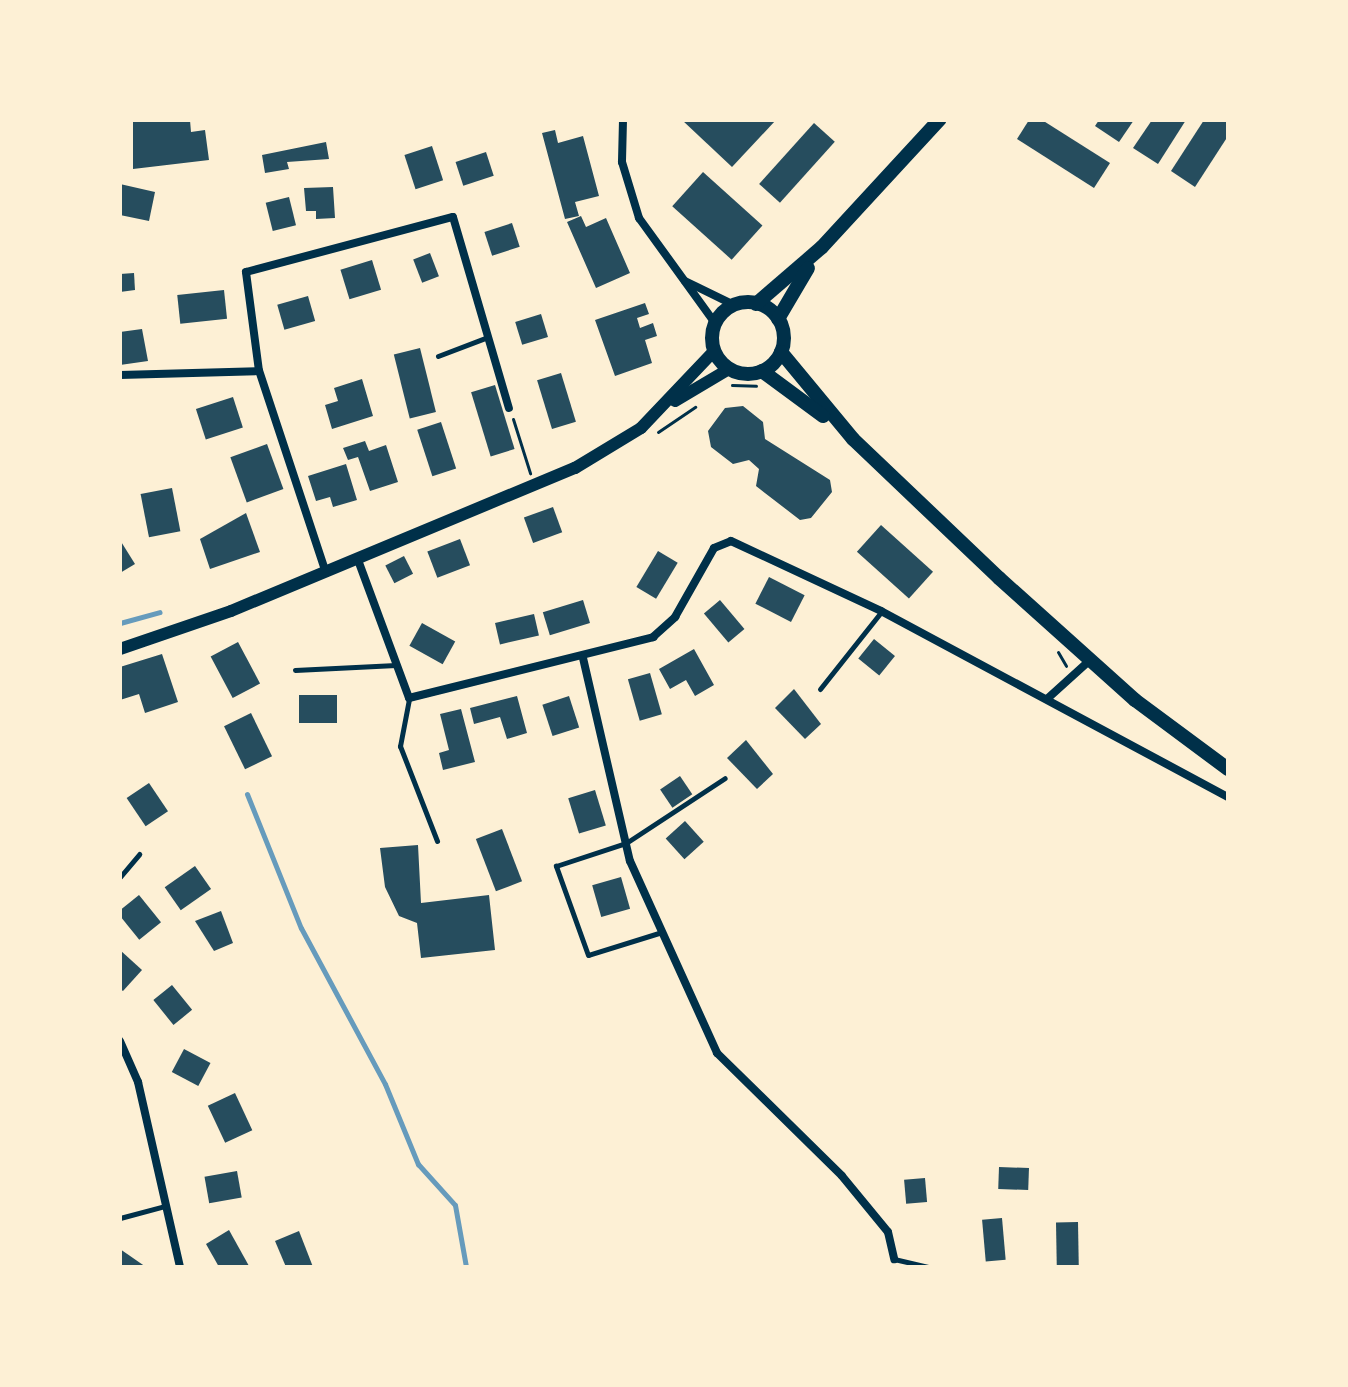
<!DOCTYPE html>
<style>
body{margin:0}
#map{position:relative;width:1348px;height:1387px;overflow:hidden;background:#fdf0d5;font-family:Inter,sans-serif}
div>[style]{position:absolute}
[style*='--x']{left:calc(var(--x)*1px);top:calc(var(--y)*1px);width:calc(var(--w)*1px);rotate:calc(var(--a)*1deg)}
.stream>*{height:5px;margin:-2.5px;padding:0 2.5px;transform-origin:2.5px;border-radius:2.5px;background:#669bbc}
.building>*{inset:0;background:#264d5e;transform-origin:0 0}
.path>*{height:3px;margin:-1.5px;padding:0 1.5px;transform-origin:1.5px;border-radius:1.5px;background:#003049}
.service>*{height:5px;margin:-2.5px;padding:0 2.5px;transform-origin:2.5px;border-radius:2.5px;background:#003049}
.minor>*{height:8px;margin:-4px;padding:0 4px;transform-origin:4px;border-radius:4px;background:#003049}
.tertiary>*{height:12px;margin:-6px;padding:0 6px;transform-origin:6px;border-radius:6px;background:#003049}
.secondary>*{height:14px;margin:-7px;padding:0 7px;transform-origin:7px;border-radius:7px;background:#003049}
.secondary>.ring{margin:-7px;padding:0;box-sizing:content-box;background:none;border:14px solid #003049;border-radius:50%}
span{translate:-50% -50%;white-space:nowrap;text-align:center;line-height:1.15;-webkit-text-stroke:6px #fdf0d5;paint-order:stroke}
.frame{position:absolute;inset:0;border:122px solid #fdf0d5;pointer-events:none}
</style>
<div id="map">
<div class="stream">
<i style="--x:120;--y:623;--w:41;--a:-15.4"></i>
<i style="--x:247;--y:794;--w:144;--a:68.1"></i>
<i style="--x:301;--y:928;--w:177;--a:61.7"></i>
<i style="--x:385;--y:1084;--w:87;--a:67.6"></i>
<i style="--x:418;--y:1164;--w:55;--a:47.9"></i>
<i style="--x:455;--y:1205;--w:63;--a:79.9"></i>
</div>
<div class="building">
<i style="clip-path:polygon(133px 120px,190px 120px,191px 132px,205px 130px,209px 160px,133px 169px)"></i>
<i style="clip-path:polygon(682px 120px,776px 120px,732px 167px)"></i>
<i style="clip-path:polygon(1029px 120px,1042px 120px,1110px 163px,1094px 188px,1017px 139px)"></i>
<i style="clip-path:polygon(1099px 120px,1134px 120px,1119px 142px,1095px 126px)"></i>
<i style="clip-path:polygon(1152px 120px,1186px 120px,1158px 164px,1133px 148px)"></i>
<i style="clip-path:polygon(1204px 120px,1228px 120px,1228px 136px,1195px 187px,1171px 171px)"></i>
<i style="left:814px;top:123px;width:28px;height:82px;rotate:42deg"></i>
<i style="clip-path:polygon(555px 130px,558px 143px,583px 136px,599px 196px,575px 202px,579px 216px,565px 219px,542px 133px)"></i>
<i style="clip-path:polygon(326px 142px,329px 159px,287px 162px,289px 169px,265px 173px,262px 155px)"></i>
<i style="left:432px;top:146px;width:36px;height:29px;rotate:72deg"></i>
<i style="left:486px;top:152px;width:25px;height:32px;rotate:72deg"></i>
<i style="left:703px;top:172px;width:80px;height:46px;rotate:42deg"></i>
<i style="clip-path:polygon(120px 184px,155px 192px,149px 221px,120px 215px)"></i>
<i style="clip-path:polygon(333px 187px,335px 218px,316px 219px,316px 211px,306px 211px,304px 188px)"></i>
<i style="left:289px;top:197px;width:29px;height:24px;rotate:76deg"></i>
<i style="clip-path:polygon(581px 216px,586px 227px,606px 218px,630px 273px,596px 288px,567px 222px)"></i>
<i style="left:512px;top:223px;width:25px;height:29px;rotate:72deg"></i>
<i style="left:430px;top:253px;width:25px;height:18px;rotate:69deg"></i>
<i style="left:372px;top:260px;width:31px;height:33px;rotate:73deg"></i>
<i style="clip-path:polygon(134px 273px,135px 290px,120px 292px,120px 274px)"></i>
<i style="left:224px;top:290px;width:29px;height:47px;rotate:84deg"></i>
<i style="left:308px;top:296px;width:26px;height:32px;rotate:74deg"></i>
<i style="clip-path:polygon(645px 303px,649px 314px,637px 318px,640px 328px,653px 323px,657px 336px,645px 340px,652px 363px,615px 376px,595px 320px)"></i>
<i style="left:541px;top:314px;width:24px;height:27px;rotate:73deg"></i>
<i style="clip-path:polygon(142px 329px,148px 361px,120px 365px,120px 332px)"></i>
<i style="left:420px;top:348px;width:66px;height:27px;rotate:76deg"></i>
<i style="left:561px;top:373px;width:51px;height:25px;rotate:73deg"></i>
<i style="clip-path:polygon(362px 379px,373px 416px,332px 429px,325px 405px,338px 401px,334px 388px)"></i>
<i style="left:495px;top:385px;width:67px;height:25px;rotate:73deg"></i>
<i style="left:233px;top:397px;width:32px;height:39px;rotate:72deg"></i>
<i style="clip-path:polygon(743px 406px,763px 422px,765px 439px,830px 480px,832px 492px,811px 518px,800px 520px,756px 486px,759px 469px,749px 460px,733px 464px,711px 447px,708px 431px,725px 408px)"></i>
<i style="left:441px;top:422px;width:49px;height:25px;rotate:72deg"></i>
<i style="clip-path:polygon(365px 441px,369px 451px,386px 445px,398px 482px,370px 491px,358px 457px,348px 460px,343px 448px)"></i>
<i style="left:267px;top:444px;width:48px;height:39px;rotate:70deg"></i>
<i style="clip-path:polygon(346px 464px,357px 500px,333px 507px,330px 497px,316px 501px,308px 476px)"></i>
<i style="left:172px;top:488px;width:44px;height:32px;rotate:79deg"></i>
<i style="left:553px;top:507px;width:27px;height:31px;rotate:70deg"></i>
<i style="clip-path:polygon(246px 513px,260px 552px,210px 569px,200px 539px)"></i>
<i style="left:881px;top:525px;width:70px;height:36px;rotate:42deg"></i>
<i style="left:460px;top:539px;width:28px;height:35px;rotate:69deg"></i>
<i style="clip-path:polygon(120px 540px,135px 564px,120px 573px)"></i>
<i style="left:658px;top:551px;width:23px;height:42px;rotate:31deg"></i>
<i style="left:404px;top:556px;width:20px;height:21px;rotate:63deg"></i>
<i style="left:769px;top:577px;width:40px;height:30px;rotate:27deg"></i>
<i style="left:583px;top:600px;width:24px;height:42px;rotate:73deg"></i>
<i style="left:720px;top:600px;width:38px;height:21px;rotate:50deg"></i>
<i style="left:534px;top:614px;width:22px;height:40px;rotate:77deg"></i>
<i style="left:422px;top:623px;width:38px;height:26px;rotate:29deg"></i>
<i style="left:874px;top:639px;width:27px;height:25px;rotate:39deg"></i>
<i style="left:238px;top:642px;width:47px;height:31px;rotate:62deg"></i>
<i style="clip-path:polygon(694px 649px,714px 685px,695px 696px,686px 680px,670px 689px,659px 669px)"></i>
<i style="clip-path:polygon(162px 654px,178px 702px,145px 713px,139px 694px,120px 700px,120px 667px)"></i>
<i style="left:650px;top:673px;width:43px;height:23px;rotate:74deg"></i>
<i style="clip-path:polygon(794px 689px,821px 724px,805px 739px,775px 708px)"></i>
<i style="left:299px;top:695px;width:38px;height:28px"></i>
<i style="clip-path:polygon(517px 696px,527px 733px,507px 739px,500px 717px,474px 724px,470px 708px)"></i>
<i style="left:569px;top:696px;width:33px;height:28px;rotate:72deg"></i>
<i style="clip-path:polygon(461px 709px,475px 762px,443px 770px,439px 753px,449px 750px,440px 714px)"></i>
<i style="left:251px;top:713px;width:48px;height:30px;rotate:64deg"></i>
<i style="clip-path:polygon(746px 740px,773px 774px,757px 789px,727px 758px)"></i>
<i style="left:680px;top:776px;width:22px;height:24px;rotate:56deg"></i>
<i style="left:149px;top:783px;width:34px;height:27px;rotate:56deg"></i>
<i style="left:595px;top:790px;width:37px;height:28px;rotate:73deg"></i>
<i style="left:685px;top:821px;width:28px;height:26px;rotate:48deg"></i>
<i style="left:502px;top:829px;width:56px;height:28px;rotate:69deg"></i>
<i style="clip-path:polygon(418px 845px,421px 903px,489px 895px,495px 950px,421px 958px,417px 923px,399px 916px,385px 887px,380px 848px)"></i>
<i style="left:195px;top:866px;width:28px;height:37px;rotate:55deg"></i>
<i style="left:621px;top:877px;width:33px;height:30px;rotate:74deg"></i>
<i style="left:139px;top:895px;width:35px;height:28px;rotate:51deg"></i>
<i style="clip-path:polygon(221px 911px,233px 943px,214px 951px,195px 921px)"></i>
<i style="clip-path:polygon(120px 950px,142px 970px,123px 991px,120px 989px)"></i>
<i style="left:172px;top:985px;width:32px;height:24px;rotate:51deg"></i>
<i style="left:184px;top:1049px;width:30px;height:26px;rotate:28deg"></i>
<i style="left:235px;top:1093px;width:41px;height:30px;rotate:65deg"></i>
<i style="left:999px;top:1167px;width:30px;height:22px;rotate:2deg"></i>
<i style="left:237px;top:1171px;width:27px;height:33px;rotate:80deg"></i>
<i style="left:925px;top:1178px;width:24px;height:21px;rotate:85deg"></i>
<i style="left:1002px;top:1218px;width:42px;height:20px;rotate:85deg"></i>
<i style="left:1078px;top:1222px;width:45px;height:22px;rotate:89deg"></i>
<i style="clip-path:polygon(229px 1230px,249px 1266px,248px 1267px,219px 1267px,206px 1244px)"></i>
<i style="clip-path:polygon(299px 1231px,313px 1267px,286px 1267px,275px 1241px)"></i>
<i style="clip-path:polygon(120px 1249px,146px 1267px,120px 1267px)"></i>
</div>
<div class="path">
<i style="--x:732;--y:385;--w:24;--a:2"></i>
<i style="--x:513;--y:419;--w:57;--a:72.5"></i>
<i style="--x:658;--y:432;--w:45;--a:-34"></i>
<i style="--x:1058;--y:652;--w:16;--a:60"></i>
</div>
<div class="service">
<i style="--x:438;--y:356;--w:53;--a:-20.8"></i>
<i style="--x:295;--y:670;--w:101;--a:-2.8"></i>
<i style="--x:820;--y:689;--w:98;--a:-51.6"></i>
<i style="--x:409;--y:699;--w:48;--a:100.8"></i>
<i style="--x:400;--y:746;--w:102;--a:68.7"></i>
<i style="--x:120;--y:877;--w:30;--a:-50"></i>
<i style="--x:662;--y:932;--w:77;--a:162.7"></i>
<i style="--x:588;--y:955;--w:95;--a:-109.8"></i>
<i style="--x:556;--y:866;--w:74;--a:-18.2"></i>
<i style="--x:626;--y:843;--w:118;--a:-33.3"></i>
<i style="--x:120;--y:1218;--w:47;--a:-14.9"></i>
<i style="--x:894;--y:1259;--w:36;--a:13"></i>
</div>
<div class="minor">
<i style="--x:623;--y:120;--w:42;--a:91.4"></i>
<i style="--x:622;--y:162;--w:59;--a:73.1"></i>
<i style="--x:639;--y:218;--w:130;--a:54.1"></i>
<i style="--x:685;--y:281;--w:55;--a:26.1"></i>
<i style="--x:120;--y:375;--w:139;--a:-1.6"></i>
<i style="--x:358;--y:560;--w:147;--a:69.7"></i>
<i style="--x:409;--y:698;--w:252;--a:-14"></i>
<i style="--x:653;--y:637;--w:30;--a:-42"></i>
<i style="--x:675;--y:617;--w:79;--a:-60.5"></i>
<i style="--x:714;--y:548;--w:18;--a:-22"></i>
<i style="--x:731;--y:541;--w:166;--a:25"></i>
<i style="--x:881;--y:611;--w:394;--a:28.2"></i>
<i style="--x:326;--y:573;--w:213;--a:-108.3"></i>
<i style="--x:259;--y:371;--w:100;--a:-97.5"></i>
<i style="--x:246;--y:272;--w:214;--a:-14.9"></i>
<i style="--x:453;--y:217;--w:199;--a:73.7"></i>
<i style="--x:583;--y:658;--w:208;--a:77"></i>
<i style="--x:630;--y:861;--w:211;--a:65.6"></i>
<i style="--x:717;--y:1053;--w:175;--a:44.5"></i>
<i style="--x:842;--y:1176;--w:72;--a:50.6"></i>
<i style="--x:888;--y:1232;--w:28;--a:77"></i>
<i style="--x:1047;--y:699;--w:57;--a:-42.1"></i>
<i style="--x:120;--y:1041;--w:45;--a:66.3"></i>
<i style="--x:138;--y:1082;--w:190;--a:77.2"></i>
</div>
<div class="tertiary">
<i style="--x:675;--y:401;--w:63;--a:-30.7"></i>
<i style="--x:120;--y:649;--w:117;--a:-18.9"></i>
<i style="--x:231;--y:611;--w:373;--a:-22.6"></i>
<i style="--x:575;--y:468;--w:77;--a:-31.2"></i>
<i style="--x:641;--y:428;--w:106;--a:-46.5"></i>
</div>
<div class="secondary">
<i class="ring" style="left:712px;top:302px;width:58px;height:58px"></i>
<i style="--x:756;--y:304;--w:87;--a:-40.8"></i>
<i style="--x:822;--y:247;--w:173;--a:-47.3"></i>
<i style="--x:778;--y:319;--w:59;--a:-59.5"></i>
<i style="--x:781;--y:352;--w:113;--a:50.4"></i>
<i style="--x:853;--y:439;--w:202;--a:43.6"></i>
<i style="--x:999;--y:578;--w:183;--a:41.9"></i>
<i style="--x:1135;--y:700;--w:116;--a:36.6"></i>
<i style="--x:762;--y:371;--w:76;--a:36.4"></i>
</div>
<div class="frame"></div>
</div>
